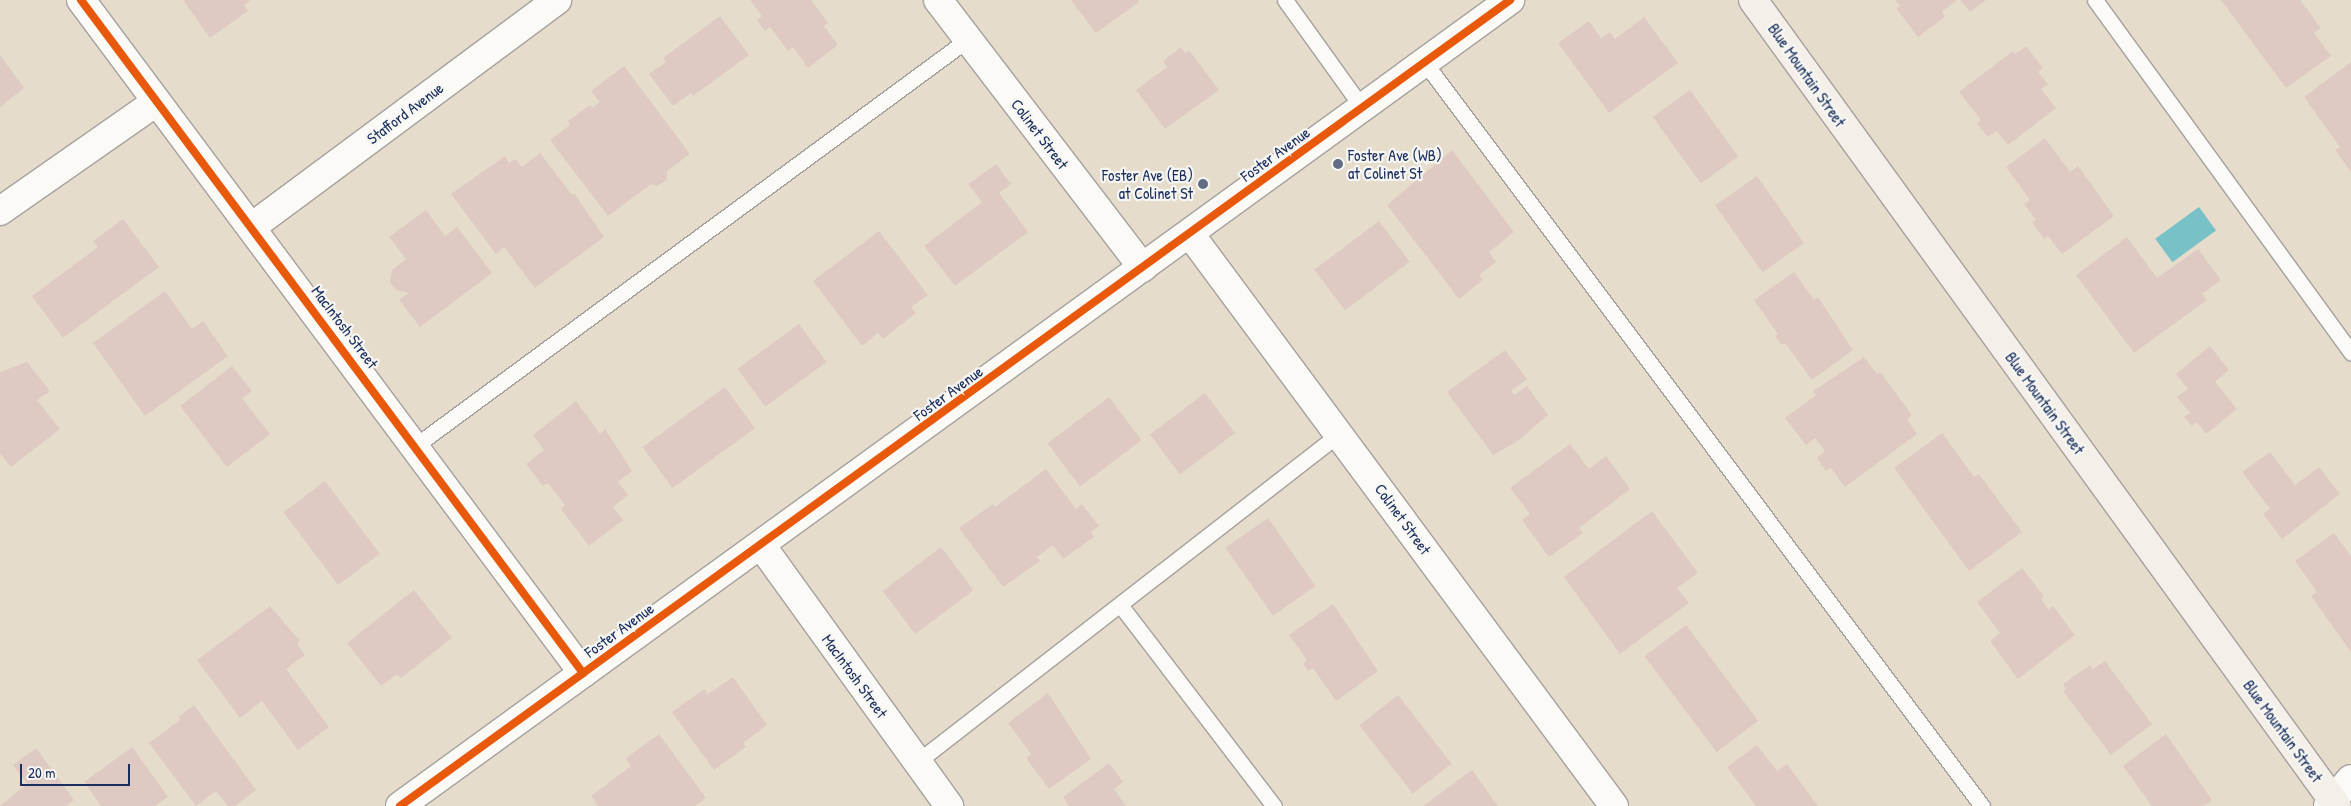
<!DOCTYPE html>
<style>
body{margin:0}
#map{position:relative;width:2351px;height:806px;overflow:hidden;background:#e6dccc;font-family:"Patrick Hand",sans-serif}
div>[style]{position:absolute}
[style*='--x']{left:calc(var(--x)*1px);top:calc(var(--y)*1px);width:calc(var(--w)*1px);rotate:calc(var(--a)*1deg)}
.water>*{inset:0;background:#78c1c7;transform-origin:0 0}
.building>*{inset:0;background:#dfcac3;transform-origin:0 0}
.roads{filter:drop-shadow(1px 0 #a5a19e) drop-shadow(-1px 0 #a5a19e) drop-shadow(0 1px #a5a19e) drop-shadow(0 -1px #a5a19e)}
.service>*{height:15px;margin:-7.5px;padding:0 7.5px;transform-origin:7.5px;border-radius:7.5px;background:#fbfaf7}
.minor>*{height:28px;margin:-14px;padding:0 14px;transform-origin:14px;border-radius:14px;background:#fbfaf7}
.tertiary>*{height:28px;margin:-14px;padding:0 14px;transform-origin:14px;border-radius:14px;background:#fbfaf7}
.secondary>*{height:28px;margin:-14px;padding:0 14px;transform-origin:14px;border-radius:14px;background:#f4f0e9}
.cycleway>*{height:8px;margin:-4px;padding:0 4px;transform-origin:4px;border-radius:4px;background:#e8590c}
.dots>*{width:14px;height:14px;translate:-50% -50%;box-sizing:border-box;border:2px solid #f6f6f2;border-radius:50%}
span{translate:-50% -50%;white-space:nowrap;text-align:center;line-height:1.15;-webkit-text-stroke:4.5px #f6f6f2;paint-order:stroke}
.street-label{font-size:16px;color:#1b2f5e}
.poi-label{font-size:16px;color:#1b2f5e}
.left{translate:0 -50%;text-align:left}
.right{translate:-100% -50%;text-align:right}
.scale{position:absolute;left:20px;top:764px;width:110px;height:22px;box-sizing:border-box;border:2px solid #1b2f5e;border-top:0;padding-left:6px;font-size:15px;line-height:18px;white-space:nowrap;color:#1b2f5e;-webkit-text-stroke:4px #f6f6f2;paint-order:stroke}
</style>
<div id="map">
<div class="water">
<i style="left:2199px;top:207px;width:29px;height:54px;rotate:54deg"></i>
</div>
<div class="building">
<i style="clip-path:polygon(183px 0,251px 0,244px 5px,248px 11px,210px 38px)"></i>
<i style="clip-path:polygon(750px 0,811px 0,828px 23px,824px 26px,838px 45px,808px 68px,793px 47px,788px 51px,770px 27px,765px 31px,757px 20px,762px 16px)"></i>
<i style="clip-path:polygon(1071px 0,1138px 0,1139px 2px,1096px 33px)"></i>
<i style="clip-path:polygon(1895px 0,1957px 0,1942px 12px,1945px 17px,1918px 37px,1896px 8px,1900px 6px)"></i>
<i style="clip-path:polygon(1960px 0,1986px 0,1970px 12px)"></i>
<i style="clip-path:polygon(2221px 0,2300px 0,2321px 28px,2314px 33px,2331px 56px,2286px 88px)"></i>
<i style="clip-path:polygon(720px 16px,749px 55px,693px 96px,691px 93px,673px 106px,649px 74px,666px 62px,663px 58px)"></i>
<i style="clip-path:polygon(1644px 17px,1678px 63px,1609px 113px,1558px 43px,1589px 21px,1601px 38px,1610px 32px,1615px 39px)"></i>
<i style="clip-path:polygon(2026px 46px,2043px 68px,2038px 72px,2048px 84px,2041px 89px,2056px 108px,2008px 145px,1997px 131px,1988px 137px,1977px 123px,1981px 120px,1959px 92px,2013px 51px,2015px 54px)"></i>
<i style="clip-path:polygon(1181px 47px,1185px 53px,1189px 50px,1219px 90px,1165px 129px,1136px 90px,1167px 67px,1163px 61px)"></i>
<i style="clip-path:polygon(0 55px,24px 88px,0 107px)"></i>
<i style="clip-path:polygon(2351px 62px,2351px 172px,2335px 150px,2340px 147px,2304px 97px)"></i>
<i style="clip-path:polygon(624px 66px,690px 154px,667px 171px,667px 180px,657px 186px,651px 184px,608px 216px,550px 140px,570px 125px,568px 121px,590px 105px,592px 108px,600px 102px,591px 91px)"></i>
<i style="left:1690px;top:90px;width:82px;height:46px;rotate:54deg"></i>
<i style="clip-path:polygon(2045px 138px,2070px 172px,2078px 166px,2114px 216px,2062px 254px,2048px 236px,2044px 239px,2032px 222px,2036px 220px,2024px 204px,2030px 200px,2006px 167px)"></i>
<i style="clip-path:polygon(1452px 150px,1514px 232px,1489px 252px,1496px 262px,1479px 275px,1483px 280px,1459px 299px,1387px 205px)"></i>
<i style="clip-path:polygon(540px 153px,572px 195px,574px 193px,604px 237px,535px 288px,504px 247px,496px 254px,451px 194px,505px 156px,509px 163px,516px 159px,522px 167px)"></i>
<i style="clip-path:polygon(996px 164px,1011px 184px,999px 193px,1028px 232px,955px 286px,924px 246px,982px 202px,968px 184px)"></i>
<i style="left:1757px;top:176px;width:82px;height:51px;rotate:55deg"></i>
<i style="clip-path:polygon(426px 210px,445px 236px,457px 227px,492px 273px,420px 327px,399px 300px,409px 293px,396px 290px,390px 282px,392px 270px,406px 259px,389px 237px)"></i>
<i style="clip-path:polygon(123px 219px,159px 267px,63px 338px,32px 296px,98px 247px,93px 241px)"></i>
<i style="left:1379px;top:221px;width:51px;height:81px;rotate:53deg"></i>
<i style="clip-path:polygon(879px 231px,928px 295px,911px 307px,916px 313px,883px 339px,878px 333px,862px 346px,813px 281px)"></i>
<i style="clip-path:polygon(2127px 237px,2157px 278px,2198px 249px,2221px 280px,2202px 294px,2207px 300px,2134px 353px,2076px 275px)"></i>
<i style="clip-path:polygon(1794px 272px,1814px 300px,1818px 297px,1853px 350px,1812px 380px,1785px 343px,1782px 345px,1775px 336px,1778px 334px,1754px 300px)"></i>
<i style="clip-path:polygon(165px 291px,192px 329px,203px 321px,228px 356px,145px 416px,93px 343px)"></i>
<i style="left:799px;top:324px;width:47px;height:76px;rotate:54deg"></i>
<i style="clip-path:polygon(2210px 346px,2229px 370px,2215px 382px,2237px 409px,2206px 434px,2197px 422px,2192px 426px,2184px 417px,2190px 413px,2177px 397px,2188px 389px,2176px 374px)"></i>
<i style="clip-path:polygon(1505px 350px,1527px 379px,1511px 391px,1514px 395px,1527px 386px,1548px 415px,1518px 441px,1493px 455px,1447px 392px)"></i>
<i style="clip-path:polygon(1864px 357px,1877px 374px,1880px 372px,1912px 415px,1907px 419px,1917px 434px,1845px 487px,1831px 468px,1826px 471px,1817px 458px,1825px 451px,1815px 438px,1806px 445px,1785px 418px,1816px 395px,1813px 391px)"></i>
<i style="clip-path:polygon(27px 362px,50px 391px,37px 400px,60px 429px,11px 467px,0 453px,0 372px)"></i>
<i style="clip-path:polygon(232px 366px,252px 391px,242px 398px,270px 434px,227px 467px,180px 406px)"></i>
<i style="left:725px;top:387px;width:51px;height:102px;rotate:54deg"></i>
<i style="left:1205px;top:393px;width:50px;height:69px;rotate:53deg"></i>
<i style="left:1109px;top:397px;width:54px;height:77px;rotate:53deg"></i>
<i style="clip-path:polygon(576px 401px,600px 434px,605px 429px,632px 471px,618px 482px,628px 495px,613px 507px,623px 520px,589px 546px,561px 509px,565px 505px,548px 483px,543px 486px,526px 464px,544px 450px,533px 435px)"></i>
<i style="clip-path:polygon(1942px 433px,1974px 477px,1979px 474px,2022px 532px,1969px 571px,1894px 468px)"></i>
<i style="clip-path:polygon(1570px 444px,1589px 469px,1606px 456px,1630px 489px,1579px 528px,1583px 533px,1549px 557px,1522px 520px,1530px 514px,1510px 488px)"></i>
<i style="clip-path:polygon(2270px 452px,2295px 485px,2319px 467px,2340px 494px,2282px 539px,2263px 514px,2270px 509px,2242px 472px)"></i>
<i style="clip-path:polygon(1046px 469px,1076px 509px,1082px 504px,1099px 526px,1091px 532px,1094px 537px,1063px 559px,1053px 545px,1037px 557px,1040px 561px,1003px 587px,959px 528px,993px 504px,995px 507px)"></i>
<i style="left:325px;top:481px;width:91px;height:52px;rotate:53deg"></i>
<i style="clip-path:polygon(1652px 511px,1698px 573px,1677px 588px,1689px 603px,1620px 654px,1564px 577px)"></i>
<i style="left:1268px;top:518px;width:83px;height:52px;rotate:55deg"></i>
<i style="clip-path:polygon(2334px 533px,2351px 556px,2351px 652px,2311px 596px,2317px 592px,2295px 561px)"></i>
<i style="left:941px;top:547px;width:54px;height:73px;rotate:53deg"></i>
<i style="clip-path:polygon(2022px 568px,2044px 596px,2041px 599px,2049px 610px,2053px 606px,2075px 635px,2018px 679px,1990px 641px,2000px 633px,1977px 602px)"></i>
<i style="clip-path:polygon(414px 590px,452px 638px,401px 678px,397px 674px,381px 686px,347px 643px)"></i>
<i style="clip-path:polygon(1333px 604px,1378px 671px,1336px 701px,1313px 668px,1308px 671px,1303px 664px,1307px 660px,1289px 635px)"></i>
<i style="clip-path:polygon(270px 606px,300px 641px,297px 644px,305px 655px,286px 669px,329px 727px,298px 750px,262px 701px,240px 718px,197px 660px)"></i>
<i style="left:1686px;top:625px;width:120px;height:52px;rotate:53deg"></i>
<i style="clip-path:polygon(2105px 661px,2152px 724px,2111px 755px,2063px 691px,2066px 689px,2063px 684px,2090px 665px,2093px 669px)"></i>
<i style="clip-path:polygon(733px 677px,767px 725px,743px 743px,746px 747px,714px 770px,672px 712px,704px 689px,708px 694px)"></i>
<i style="clip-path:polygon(1048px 693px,1091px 759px,1049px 789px,1026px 758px,1031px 754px,1008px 723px)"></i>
<i style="left:1398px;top:695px;width:87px;height:49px;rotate:52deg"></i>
<i style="clip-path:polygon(194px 705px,256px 790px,235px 806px,228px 806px,216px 791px,196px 806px,149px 743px,180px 720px,179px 717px)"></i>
<i style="clip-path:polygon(659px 734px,706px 798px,695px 806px,598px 806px,591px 796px,631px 766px,626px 758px)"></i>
<i style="clip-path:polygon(2166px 734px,2212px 800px,2204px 806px,2152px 806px,2123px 766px)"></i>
<i style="clip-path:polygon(1757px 745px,1777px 771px,1787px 764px,1818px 806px,1756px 806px,1727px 767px)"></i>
<i style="clip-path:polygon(132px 747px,168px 797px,155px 806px,101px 806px,84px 782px)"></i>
<i style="clip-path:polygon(36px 748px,74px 800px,66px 806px,0 806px,27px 784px,13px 765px)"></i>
<i style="clip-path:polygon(1109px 763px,1123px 782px,1114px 789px,1126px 806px,1069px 806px,1063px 797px)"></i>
<i style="clip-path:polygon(1472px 770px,1498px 806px,1423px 806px)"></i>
</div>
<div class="roads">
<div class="service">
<i style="--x:1285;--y:0;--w:132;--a:54.3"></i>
<i style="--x:2095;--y:0;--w:436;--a:54"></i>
<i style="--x:1425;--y:63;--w:929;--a:53.14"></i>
<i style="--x:415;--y:446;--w:687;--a:-36.35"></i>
<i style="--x:1121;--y:606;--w:252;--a:52.6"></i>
<i style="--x:917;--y:762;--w:536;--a:-37.87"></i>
</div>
<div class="minor">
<i style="--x:81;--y:0;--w:840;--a:53.28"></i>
<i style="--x:938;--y:0;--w:337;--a:52.6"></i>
<i style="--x:0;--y:211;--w:190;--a:-34.9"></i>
<i style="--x:253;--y:226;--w:379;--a:-36.6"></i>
<i style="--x:1190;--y:234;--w:712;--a:53.45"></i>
<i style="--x:761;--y:545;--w:322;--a:54.2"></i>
<i style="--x:2328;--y:806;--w:35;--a:-50"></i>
</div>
<div class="tertiary">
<i style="--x:400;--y:806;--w:1372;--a:-35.98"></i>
</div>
<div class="secondary">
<i style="--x:1753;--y:0;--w:995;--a:54.07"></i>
</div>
</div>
<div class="cycleway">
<i style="--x:81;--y:0;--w:840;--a:53.28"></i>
<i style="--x:400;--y:806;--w:1372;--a:-35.98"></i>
</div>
<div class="dots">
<i style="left:1338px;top:164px;background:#626c84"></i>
<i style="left:1203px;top:184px;background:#626c84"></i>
</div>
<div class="street-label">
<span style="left:1807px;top:75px;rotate:55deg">Blue Mountain Street</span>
<span style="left:405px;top:113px;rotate:-37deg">Stafford Avenue</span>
<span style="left:1040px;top:134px;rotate:53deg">Colinet Street</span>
<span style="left:1275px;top:154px;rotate:-36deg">Foster Avenue</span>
<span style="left:345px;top:327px;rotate:53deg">MacIntosh Street</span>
<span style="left:948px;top:393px;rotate:-36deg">Foster Avenue</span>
<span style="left:2045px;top:403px;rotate:54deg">Blue Mountain Street</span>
<span style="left:1403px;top:519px;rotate:54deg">Colinet Street</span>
<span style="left:619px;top:630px;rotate:-36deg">Foster Avenue</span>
<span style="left:855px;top:676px;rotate:54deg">MacIntosh Street</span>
<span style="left:2283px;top:731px;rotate:54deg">Blue Mountain Street</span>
</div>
<div class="poi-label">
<span class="left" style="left:1348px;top:164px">Foster Ave (WB)<br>at Colinet St</span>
<span class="right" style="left:1193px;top:184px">Foster Ave (EB)<br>at Colinet St</span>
</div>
<div class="scale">20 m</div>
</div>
